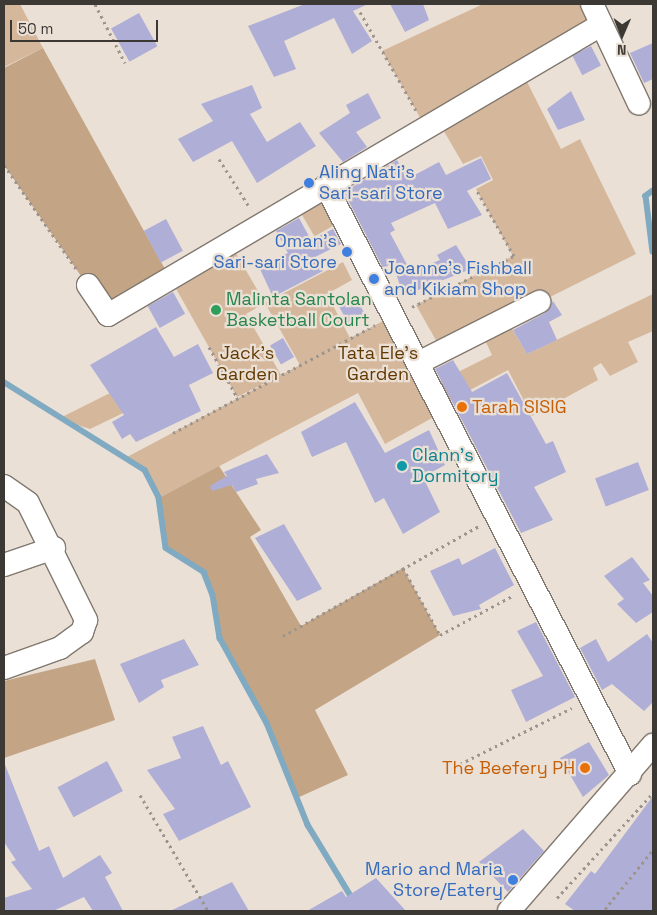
<!DOCTYPE html>
<style>
body{margin:0}
#map{position:relative;width:657px;height:915px;overflow:hidden;background:#ebe0d6;font-family:"Space Grotesk",sans-serif}
div>[style]{position:absolute}
[style*='--x']{left:calc(var(--x)*1px);top:calc(var(--y)*1px);width:calc(var(--w)*1px);rotate:calc(var(--a)*1deg)}
.green>*{inset:0;background:#d5b89c;transform-origin:0 0}
.forest>*{inset:0;background:#c3a585}
.stream>*{height:5.5px;margin:-2.75px;padding:0 2.75px;transform-origin:2.75px;border-radius:2.75px;background:#80aac1}
.building>*{inset:0;background:#aeaed6;transform-origin:0 0}
.path>*{height:3px;margin-top:-1.5px;transform-origin:0;background:repeating-linear-gradient(90deg,#9c948d 0 2.5px,transparent 0 6.5px)}
.roads{filter:drop-shadow(1px 0 #81786f) drop-shadow(-1px 0 #81786f) drop-shadow(0 1px #81786f) drop-shadow(0 -1px #81786f)}
.minor>*{height:22px;margin:-11px;padding:0 11px;transform-origin:11px;border-radius:11px;background:#fff}
.dots>*{width:14px;height:14px;translate:-50% -50%;box-sizing:border-box;border:2px solid #ebe0d6;border-radius:50%}
span{translate:-50% -50%;white-space:nowrap;text-align:center;line-height:1.15;-webkit-text-stroke:4.5px #ebe0d6;paint-order:stroke}
.shop-label{font-size:18px;color:#366cbe}
.left{translate:0 -50%;text-align:left}
.right{translate:-100% -50%;text-align:right}
.leisure-label{font-size:18px;color:#27864d}
.park-label{font-size:18px;color:#623900}
.food-label{font-size:18px;color:#c56008}
.culture-label{font-size:18px;color:#0d838f}
.frame{position:absolute;inset:0;border:5px solid #3c3834;pointer-events:none}
.north{position:absolute;left:597px;top:10px;width:50px;height:50px;-webkit-text-stroke:4px #ebe0d6;paint-order:stroke;rotate:181deg;font-size:14px;font-weight:700;line-height:20px;text-align:center;color:#3c3834}
.north::after{content:'';display:block;margin:auto;width:18px;height:22px;background:#3c3834;clip-path:polygon(50% 0,100% 100%,50% 72%,0 100%)}
.scale{position:absolute;left:10px;top:20px;width:148px;height:22px;box-sizing:border-box;border:2px solid #3c3834;border-top:0;padding-left:6px;font-size:15px;line-height:18px;white-space:nowrap;color:#3c3834;-webkit-text-stroke:4px #ebe0d6;paint-order:stroke}
</style>
<div id="map">
<div class="green">
<i style="clip-path:polygon(4px 4px,20px 4px,43px 48px,4px 67px)"></i>
<i style="clip-path:polygon(483px 4px,592px 4px,601px 25px,522px 72px,561px 149px,580px 139px,636px 254px,442px 351px,416px 305px,513px 256px,476px 189px,493px 180px,481px 156px,463px 164px,438px 121px,426px 128px,382px 51px)"></i>
<i style="left:320px;top:194px;width:34px;height:26px;rotate:60deg"></i>
<i style="clip-path:polygon(230px 243px,265px 303px,343px 262px,352px 280px,327px 294px,350px 338px,393px 316px,430px 386px,492px 355px,482px 334px,508px 322px,527px 354px,653px 294px,653px 331px,628px 342px,638px 362px,610px 376px,601px 363px,593px 368px,598px 380px,532px 416px,508px 370px,440px 406px,443px 412px,385px 444px,358px 393px,159px 498px,145px 470px,127px 457px,300px 365px,265px 303px,246px 314px,281px 375px,237px 397px,170px 278px)"></i>
<i style="clip-path:polygon(130px 383px,142px 404px,90px 429px,58px 419px)"></i>
</div>
<div class="forest">
<i style="clip-path:polygon(43px 48px,170px 278px,108px 315px,4px 165px,4px 68px)"></i>
<i style="clip-path:polygon(219px 466px,261px 530px,250px 537px,301px 626px,403px 568px,440px 635px,315px 710px,348px 775px,297px 798px,267px 723px,220px 638px,213px 595px,204px 572px,166px 548px,159px 498px)"></i>
<i style="clip-path:polygon(95px 659px,115px 720px,4px 758px,4px 681px)"></i>
</div>
<div class="stream">
<i style="--x:653;--y:191;--w:9;--a:144"></i>
<i style="--x:646;--y:196;--w:56;--a:82.9"></i>
<i style="--x:4;--y:382;--w:166;--a:32"></i>
<i style="--x:145;--y:470;--w:31;--a:63"></i>
<i style="--x:159;--y:498;--w:50;--a:82"></i>
<i style="--x:166;--y:548;--w:45;--a:32.3"></i>
<i style="--x:204;--y:572;--w:25;--a:69"></i>
<i style="--x:213;--y:595;--w:44;--a:80.8"></i>
<i style="--x:220;--y:638;--w:97;--a:61.1"></i>
<i style="--x:267;--y:723;--w:110;--a:68.1"></i>
<i style="--x:308;--y:825;--w:100;--a:58.8"></i>
</div>
<div class="building">
<i style="clip-path:polygon(305px 4px,368px 4px,353px 11px,372px 41px,352px 54px,334px 18px,284px 41px,296px 69px,274px 77px,248px 26px)"></i>
<i style="clip-path:polygon(390px 4px,423px 4px,429px 20px,405px 32px)"></i>
<i style="left:139px;top:13px;width:38px;height:32px;rotate:61deg"></i>
<i style="clip-path:polygon(653px 43px,653px 79px,644px 83px,630px 53px)"></i>
<i style="left:591px;top:46px;width:22px;height:21px;rotate:63deg"></i>
<i style="clip-path:polygon(252px 85px,262px 108px,250px 114px,267px 142px,300px 122px,316px 146px,257px 183px,232px 141px,193px 162px,178px 139px,213px 121px,201px 104px)"></i>
<i style="clip-path:polygon(571px 91px,585px 120px,558px 130px,547px 109px)"></i>
<i style="clip-path:polygon(368px 93px,381px 118px,356px 132px,367px 147px,343px 162px,319px 133px,350px 113px,346px 105px)"></i>
<i style="clip-path:polygon(481px 158px,491px 179px,467px 191px,482px 215px,448px 229px,435px 203px,391px 223px,395px 230px,390px 233px,411px 272px,440px 260px,437px 255px,456px 245px,471px 269px,403px 296px,393px 263px,383px 268px,344px 192px,397px 160px,407px 179px,439px 162px,446px 175px)"></i>
<i style="clip-path:polygon(299px 218px,311px 240px,333px 229px,341px 244px,315px 257px,323px 271px,273px 297px,259px 267px,288px 253px,276px 231px)"></i>
<i style="left:166px;top:219px;width:36px;height:25px;rotate:62deg"></i>
<i style="left:173px;top:292px;width:25px;height:29px;rotate:61deg"></i>
<i style="left:356px;top:298px;width:18px;height:19px;rotate:61deg"></i>
<i style="clip-path:polygon(553px 301px,562px 315px,549px 322px,557px 340px,527px 354px,513px 330px,545px 313px)"></i>
<i style="clip-path:polygon(156px 327px,174px 357px,198px 344px,213px 373px,189px 385px,201px 411px,136px 442px,130px 434px,122px 439px,112px 422px,124px 415px,90px 365px)"></i>
<i style="left:283px;top:338px;width:22px;height:15px;rotate:60deg"></i>
<i style="clip-path:polygon(453px 360px,472px 392px,507px 373px,546px 444px,553px 441px,566px 472px,534px 487px,553px 520px,521px 533px,435px 369px)"></i>
<i style="clip-path:polygon(355px 402px,385px 453px,429px 430px,445px 465px,423px 477px,440px 512px,403px 534px,384px 498px,375px 503px,346px 442px,312px 457px,301px 432px)"></i>
<i style="clip-path:polygon(267px 454px,279px 473px,256px 479px,258px 484px,236px 492px,232px 485px,212px 491px,210px 486px,227px 476px,224px 472px)"></i>
<i style="left:638px;top:462px;width:30px;height:46px;rotate:69deg"></i>
<i style="clip-path:polygon(284px 524px,322px 589px,297px 601px,255px 538px)"></i>
<i style="clip-path:polygon(495px 548px,514px 585px,479px 605px,481px 609px,453px 616px,430px 571px,459px 558px,462px 565px)"></i>
<i style="clip-path:polygon(632px 557px,650px 580px,643px 583px,653px 596px,653px 612px,636px 623px,617px 604px,624px 599px,604px 576px)"></i>
<i style="clip-path:polygon(536px 622px,575px 697px,526px 722px,511px 690px,543px 676px,517px 631px)"></i>
<i style="clip-path:polygon(647px 634px,653px 643px,653px 702px,644px 711px,612px 684px,602px 690px,580px 648px,596px 639px,608px 662px)"></i>
<i style="clip-path:polygon(184px 639px,199px 665px,161px 680px,164px 687px,139px 703px,120px 664px)"></i>
<i style="clip-path:polygon(203px 726px,221px 765px,228px 761px,251px 807px,179px 841px,163px 814px,175px 809px,147px 770px,181px 758px,172px 737px)"></i>
<i style="clip-path:polygon(589px 742px,609px 775px,583px 797px,560px 758px)"></i>
<i style="left:107px;top:761px;width:34px;height:56px;rotate:62deg"></i>
<i style="clip-path:polygon(4px 762px,39px 851px,49px 846px,63px 878px,100px 855px,112px 873px,105px 877px,123px 911px,93px 911px,84px 897px,53px 911px,4px 911px,4px 898px,32px 889px,11px 862px,16px 860px,4px 842px)"></i>
<i style="clip-path:polygon(653px 796px,653px 911px,575px 911px,565px 904px,591px 871px,595px 874px)"></i>
<i style="clip-path:polygon(523px 829px,544px 851px,508px 892px,479px 862px)"></i>
<i style="clip-path:polygon(376px 878px,406px 911px,307px 911px,342px 891px,346px 897px)"></i>
<i style="clip-path:polygon(232px 882px,249px 911px,170px 911px)"></i>
</div>
<div class="path">
<i style="--x:95;--y:4;--w:66;--a:63"></i>
<i style="--x:360;--y:12;--w:113;--a:60.3"></i>
<i style="--x:219;--y:159;--w:58;--a:57.7"></i>
<i style="--x:4;--y:165;--w:128;--a:55.2"></i>
<i style="--x:412;--y:307;--w:114;--a:-26.6"></i>
<i style="--x:514;--y:256;--w:77;--a:-119.6"></i>
<i style="--x:209;--y:347;--w:57;--a:60.8"></i>
<i style="--x:173;--y:433;--w:229;--a:-28.1"></i>
<i style="--x:403;--y:568;--w:77;--a:61.1"></i>
<i style="--x:440;--y:635;--w:84;--a:-28.4"></i>
<i style="--x:283;--y:636;--w:225;--a:-29.3"></i>
<i style="--x:460;--y:764;--w:125;--a:-26.6"></i>
<i style="--x:140;--y:795;--w:134;--a:59.6"></i>
<i style="--x:557;--y:898;--w:142;--a:-47.6"></i>
<i style="--x:605;--y:909;--w:76;--a:-50.9"></i>
</div>
<div class="roads">
<div class="minor">
<i style="--x:592;--y:4;--w:110;--a:64.8"></i>
<i style="--x:326;--y:186;--w:662;--a:62.66"></i>
<i style="--x:88;--y:285;--w:36;--a:56"></i>
<i style="--x:108;--y:315;--w:572;--a:-30.47"></i>
<i style="--x:418;--y:363;--w:136;--a:-26.8"></i>
<i style="--x:4;--y:486;--w:29;--a:35"></i>
<i style="--x:28;--y:503;--w:131;--a:63.6"></i>
<i style="--x:86;--y:620;--w:13;--a:108"></i>
<i style="--x:82;--y:632;--w:27;--a:144"></i>
<i style="--x:60;--y:648;--w:59;--a:160.3"></i>
<i style="--x:4;--y:565;--w:53;--a:-18.8"></i>
<i style="--x:509;--y:911;--w:220;--a:-49.1"></i>
</div>
</div>
<div class="dots">
<i style="left:309px;top:183px;background:#3f7fe0"></i>
<i style="left:347px;top:252px;background:#3f7fe0"></i>
<i style="left:374px;top:279px;background:#3f7fe0"></i>
<i style="left:216px;top:310px;background:#2e9e5b"></i>
<i style="left:462px;top:407px;background:#e8710a"></i>
<i style="left:402px;top:466px;background:#0f9aa8"></i>
<i style="left:585px;top:768px;background:#e8710a"></i>
<i style="left:513px;top:880px;background:#3f7fe0"></i>
</div>
<div class="shop-label">
<span class="left" style="left:319px;top:183px">Aling Nati's<br>Sari-sari Store</span>
<span class="right" style="left:337px;top:252px">Oman's<br>Sari-sari Store</span>
<span class="left" style="left:384px;top:279px">Joanne's Fishball<br>and Kikiam Shop</span>
<span class="right" style="left:503px;top:880px">Mario and Maria<br>Store/Eatery</span>
</div>
<div class="leisure-label">
<span class="left" style="left:226px;top:310px">Malinta Santolan<br>Basketball Court</span>
</div>
<div class="park-label">
<span style="left:247px;top:364px">Jack's<br>Garden</span>
<span style="left:378px;top:364px">Tata Ele's<br>Garden</span>
</div>
<div class="food-label">
<span class="left" style="left:472px;top:407px">Tarah SISIG</span>
<span class="right" style="left:575px;top:768px">The Beefery PH</span>
</div>
<div class="culture-label">
<span class="left" style="left:412px;top:466px">Clann's<br>Dormitory</span>
</div>
<div class="frame"></div>
<div class="north">N</div>
<div class="scale">50 m</div>
</div>
